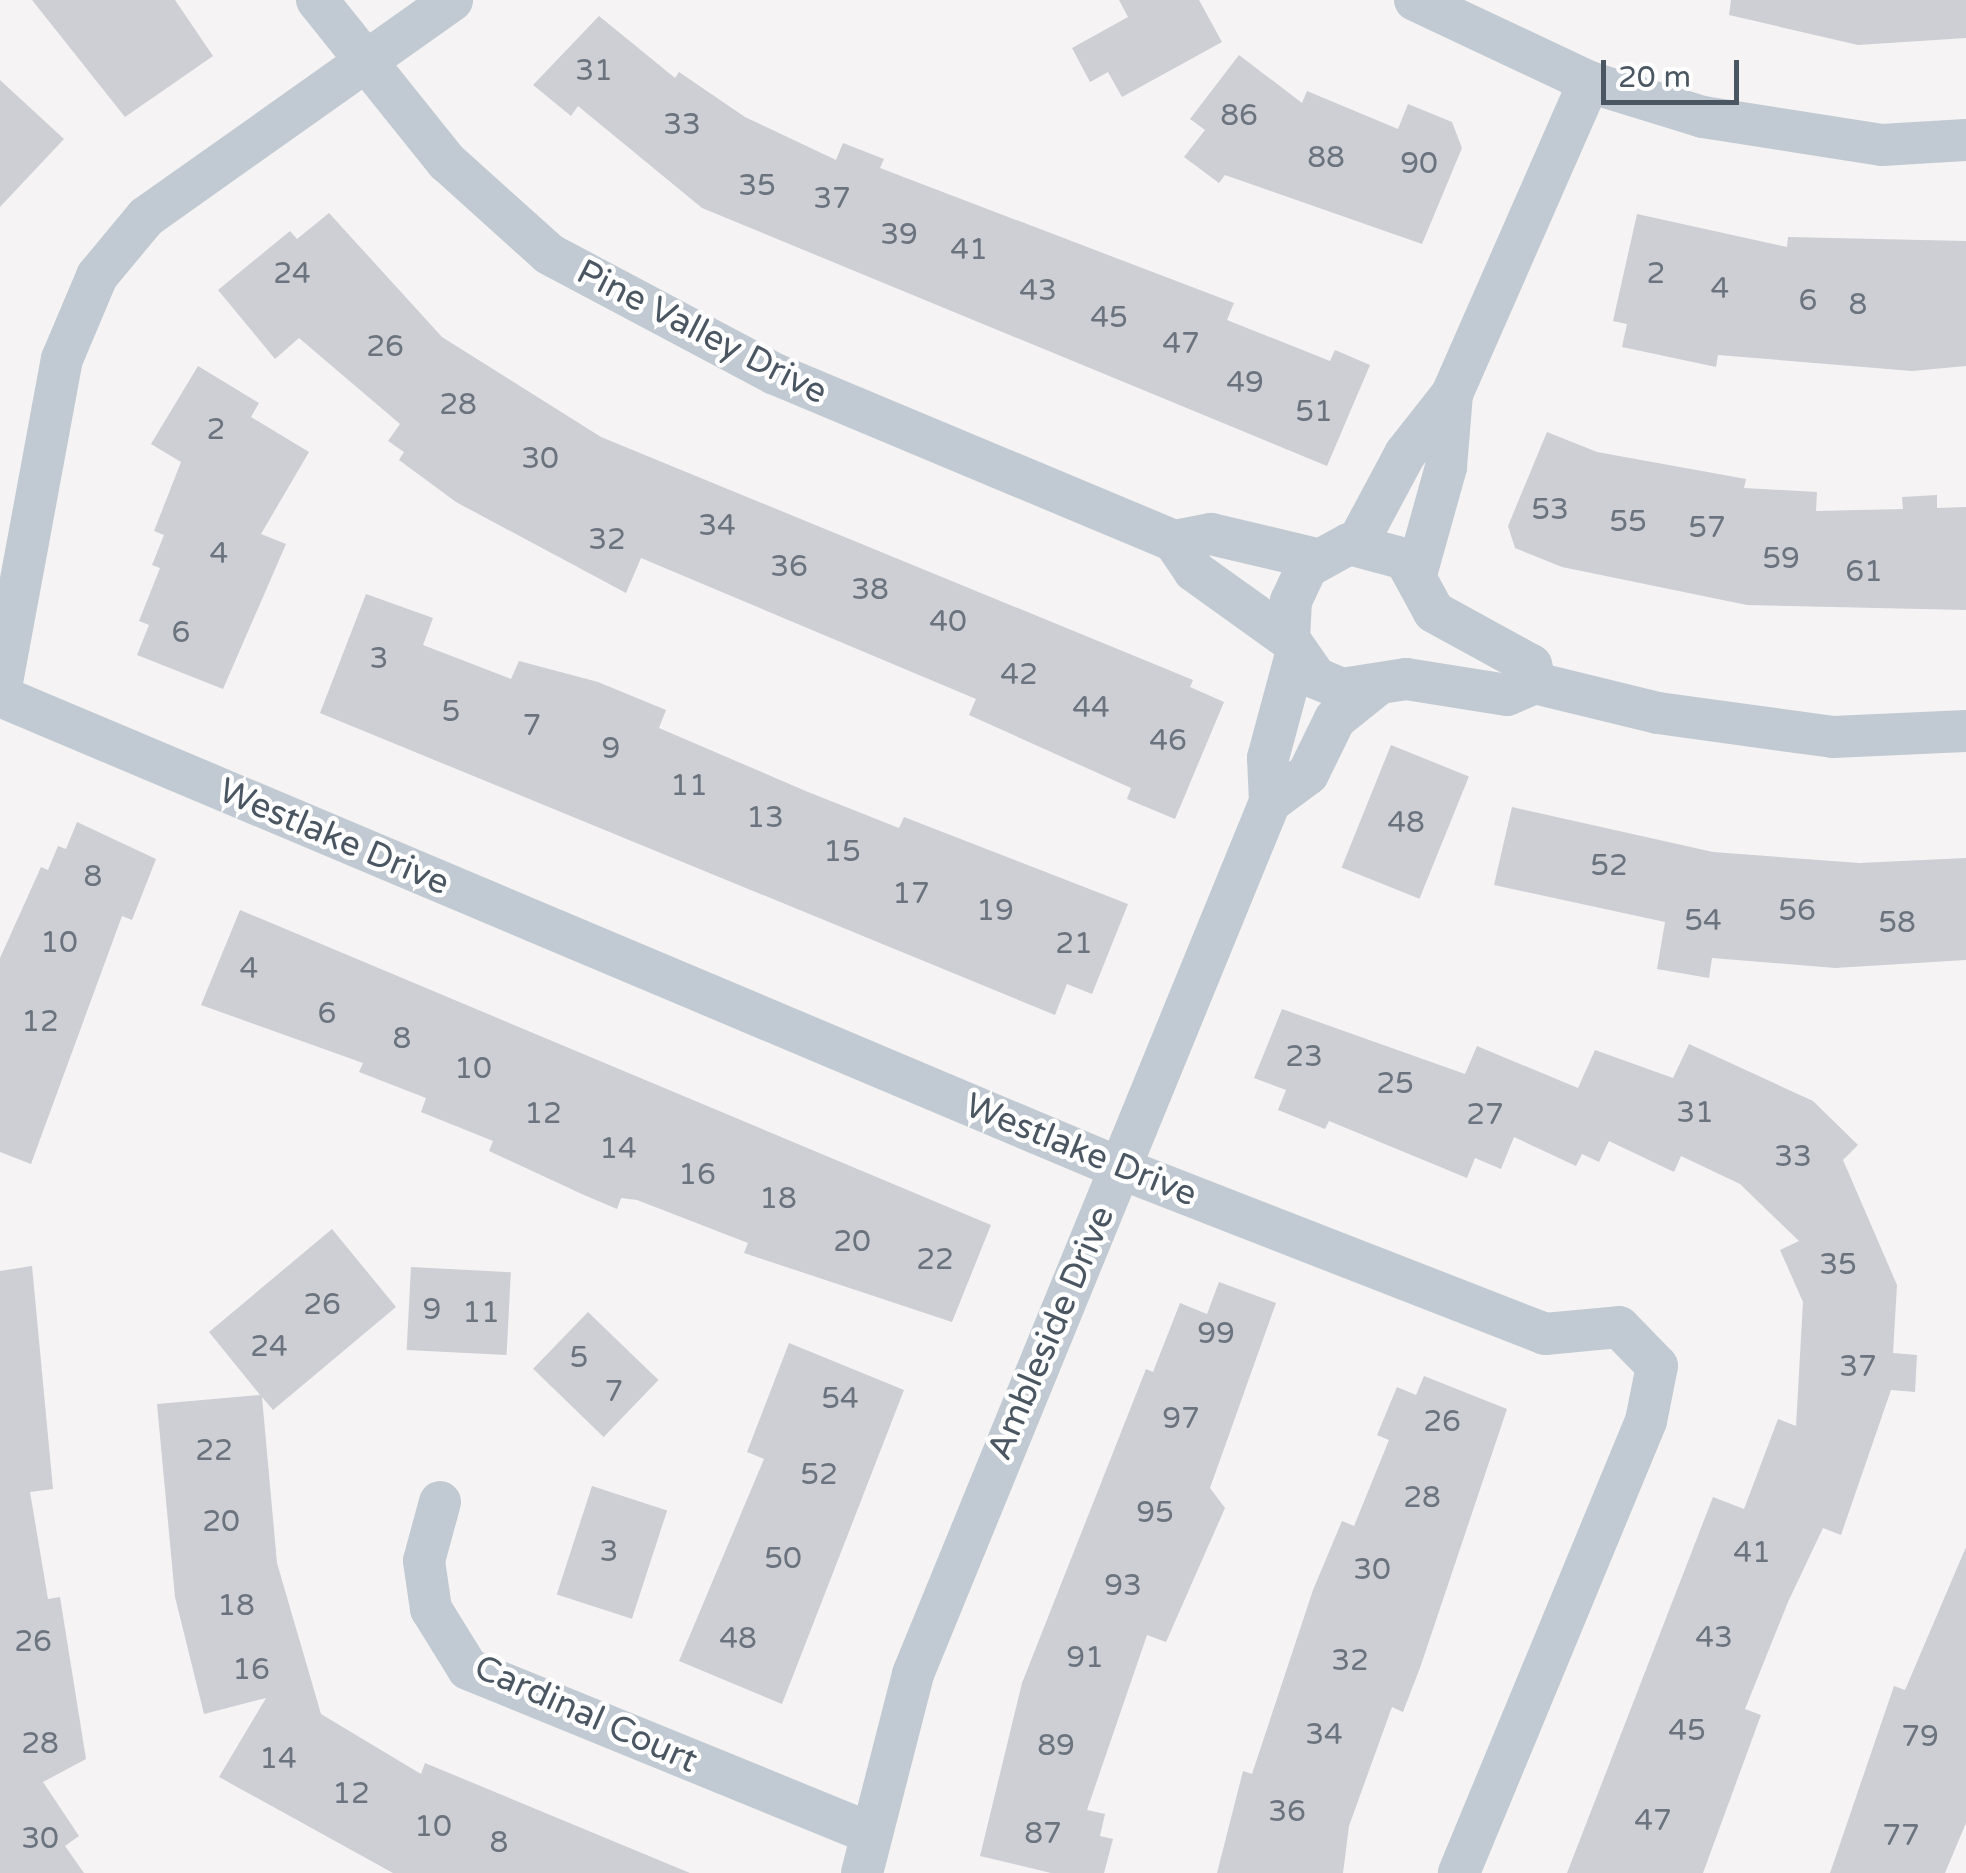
<!DOCTYPE html>
<style>
body{margin:0}
#map{position:relative;width:1966px;height:1873px;overflow:hidden;background:#f5f3f3;font-family:"Varela Round",sans-serif}
div>[style]{position:absolute}
[style*='--x']{left:calc(var(--x)*1px);top:calc(var(--y)*1px);width:calc(var(--w)*1px);rotate:calc(var(--a)*1deg)}
.building>*{inset:0;background:#cdcfd5;transform-origin:0 0}
.street>*{height:42px;margin:-21px;padding:0 21px;transform-origin:21px;border-radius:21px;background:#c1cad2}
span{translate:-50% -50%;white-space:nowrap;text-align:center;line-height:1.15;-webkit-text-stroke:9px #fff;paint-order:stroke}
.number-label{font-size:30px;color:#6b747e}
.number-label span{-webkit-text-stroke-width:0}
.street-label{font-size:35px;color:#4a5661}
.scale{position:absolute;left:1601px;top:60px;width:138px;height:45px;box-sizing:border-box;border:5px solid #4a5661;border-top:0;padding-left:12px;font-size:30px;line-height:35px;white-space:nowrap;color:#4a5661;-webkit-text-stroke:8px #fff;paint-order:stroke}
</style>
<div id="map">
<div class="building">
<i style="clip-path:polygon(32px 0,175px 0,213px 56px,125px 117px)"></i>
<i style="clip-path:polygon(1119px 0,1199px 0,1222px 42px,1122px 97px,1108px 72px,1090px 82px,1072px 48px,1128px 17px)"></i>
<i style="clip-path:polygon(1731px 0,1966px 0,1966px 38px,1858px 45px,1729px 15px)"></i>
<i style="clip-path:polygon(599px 16px,675px 78px,679px 72px,745px 117px,836px 160px,843px 143px,884px 159px,880px 168px,1234px 303px,1227px 320px,1330px 361px,1335px 350px,1370px 365px,1327px 466px,702px 208px,578px 106px,571px 116px,533px 85px)"></i>
<i style="clip-path:polygon(1239px 55px,1302px 103px,1307px 91px,1398px 129px,1408px 104px,1452px 122px,1462px 148px,1422px 244px,1225px 175px,1219px 183px,1184px 157px,1205px 130px,1190px 119px)"></i>
<i style="clip-path:polygon(0 80px,64px 139px,0 207px)"></i>
<i style="clip-path:polygon(329px 213px,442px 337px,601px 437px,1193px 680px,1190px 687px,1224px 702px,1175px 819px,1127px 799px,1131px 788px,969px 715px,976px 699px,641px 558px,626px 593px,456px 502px,399px 460px,404px 452px,388px 441px,400px 424px,299px 338px,275px 359px,218px 290px,290px 231px,297px 239px)"></i>
<i style="clip-path:polygon(1637px 214px,1787px 247px,1788px 237px,1966px 241px,1966px 366px,1912px 371px,1718px 355px,1716px 367px,1622px 347px,1627px 324px,1613px 321px)"></i>
<i style="clip-path:polygon(198px 366px,259px 403px,251px 417px,309px 452px,261px 534px,286px 544px,223px 689px,137px 655px,149px 625px,139px 621px,160px 568px,152px 565px,164px 535px,154px 531px,181px 462px,151px 444px)"></i>
<i style="clip-path:polygon(1547px 432px,1597px 452px,1746px 479px,1744px 488px,1817px 492px,1816px 511px,1903px 509px,1902px 497px,1937px 495px,1937px 508px,1966px 507px,1966px 610px,1747px 605px,1562px 567px,1515px 548px,1508px 526px)"></i>
<i style="clip-path:polygon(366px 594px,433px 618px,423px 645px,511px 679px,519px 661px,598px 682px,666px 710px,659px 728px,808px 792px,899px 828px,904px 817px,1128px 904px,1092px 994px,1067px 984px,1055px 1015px,320px 713px)"></i>
<i style="left:1391px;top:745px;width:84px;height:132px;rotate:22deg"></i>
<i style="clip-path:polygon(1512px 807px,1713px 852px,1859px 863px,1966px 858px,1966px 960px,1835px 968px,1712px 958px,1709px 978px,1657px 969px,1665px 922px,1494px 885px)"></i>
<i style="clip-path:polygon(77px 822px,156px 859px,132px 920px,122px 916px,31px 1164px,0 1152px,0 958px,41px 867px,48px 870px,58px 846px,66px 849px)"></i>
<i style="clip-path:polygon(240px 910px,991px 1225px,952px 1322px,744px 1253px,748px 1243px,637px 1200px,621px 1198px,617px 1209px,584px 1195px,489px 1151px,493px 1141px,421px 1112px,426px 1098px,359px 1072px,363px 1063px,201px 1005px)"></i>
<i style="clip-path:polygon(1282px 1009px,1465px 1074px,1477px 1046px,1578px 1088px,1595px 1050px,1673px 1078px,1689px 1044px,1813px 1101px,1858px 1145px,1843px 1160px,1897px 1285px,1893px 1353px,1917px 1355px,1915px 1392px,1891px 1390px,1841px 1535px,1823px 1528px,1788px 1602px,1745px 1709px,1761px 1715px,1703px 1873px,1567px 1873px,1713px 1497px,1744px 1509px,1778px 1419px,1796px 1426px,1803px 1302px,1780px 1250px,1799px 1241px,1740px 1184px,1681px 1156px,1674px 1172px,1609px 1141px,1599px 1162px,1582px 1154px,1576px 1166px,1514px 1137px,1501px 1169px,1475px 1158px,1467px 1178px,1329px 1121px,1325px 1129px,1278px 1110px,1286px 1090px,1254px 1078px)"></i>
<i style="clip-path:polygon(332px 1229px,396px 1307px,273px 1410px,262px 1397px,277px 1563px,321px 1714px,421px 1774px,425px 1763px,690px 1873px,393px 1873px,219px 1777px,266px 1698px,204px 1714px,175px 1597px,157px 1404px,260px 1395px,209px 1332px)"></i>
<i style="clip-path:polygon(32px 1266px,53px 1489px,30px 1492px,48px 1599px,60px 1597px,86px 1759px,43px 1782px,79px 1836px,65px 1846px,84px 1873px,0 1873px,0 1271px)"></i>
<i style="left:411px;top:1267px;width:100px;height:83px;rotate:3deg"></i>
<i style="clip-path:polygon(1219px 1282px,1276px 1303px,1210px 1488px,1225px 1508px,1166px 1642px,1147px 1635px,1087px 1810px,1105px 1814px,1100px 1836px,1113px 1839px,1104px 1873px,1051px 1873px,980px 1856px,1022px 1683px,1146px 1369px,1153px 1372px,1180px 1303px,1207px 1314px)"></i>
<i style="left:588px;top:1312px;width:98px;height:79px;rotate:44deg"></i>
<i style="clip-path:polygon(789px 1343px,904px 1390px,782px 1704px,679px 1661px,764px 1459px,747px 1452px)"></i>
<i style="clip-path:polygon(1424px 1376px,1507px 1409px,1421px 1665px,1403px 1712px,1392px 1707px,1349px 1826px,1343px 1873px,1217px 1873px,1243px 1771px,1252px 1774px,1313px 1590px,1342px 1521px,1354px 1526px,1389px 1440px,1377px 1435px,1397px 1387px,1416px 1395px)"></i>
<i style="left:592px;top:1486px;width:79px;height:114px;rotate:18deg"></i>
<i style="clip-path:polygon(1966px 1547px,1966px 1823px,1945px 1873px,1830px 1873px,1894px 1686px,1905px 1690px)"></i>
</div>
<div class="street">
<i style="--x:317;--y:0;--w:208;--a:51.3"></i>
<i style="--x:447;--y:162;--w:137;--a:42"></i>
<i style="--x:549;--y:254;--w:256;--a:28"></i>
<i style="--x:775;--y:374;--w:433;--a:22.7"></i>
<i style="--x:1174;--y:541;--w:36;--a:56"></i>
<i style="--x:1194;--y:571;--w:117;--a:35.6"></i>
<i style="--x:1415;--y:0;--w:192;--a:25.2"></i>
<i style="--x:1589;--y:82;--w:119;--a:17.1"></i>
<i style="--x:1703;--y:117;--w:181;--a:8.9"></i>
<i style="--x:1882;--y:145;--w:84;--a:-3.4"></i>
<i style="--x:1174;--y:541;--w:38;--a:-11"></i>
<i style="--x:1211;--y:534;--w:109;--a:13.3"></i>
<i style="--x:1358;--y:542;--w:100;--a:-61.9"></i>
<i style="--x:1405;--y:454;--w:76;--a:-51.9"></i>
<i style="--x:1452;--y:394;--w:341;--a:-66.3"></i>
<i style="--x:1349;--y:544;--w:58;--a:15"></i>
<i style="--x:1405;--y:559;--w:60;--a:61.3"></i>
<i style="--x:1434;--y:612;--w:111;--a:28.7"></i>
<i style="--x:1531;--y:665;--w:18;--a:77"></i>
<i style="--x:1535;--y:683;--w:30;--a:157"></i>
<i style="--x:1507;--y:695;--w:102;--a:-171"></i>
<i style="--x:1406;--y:679;--w:65;--a:171.1"></i>
<i style="--x:1342;--y:689;--w:28;--a:-157"></i>
<i style="--x:1316;--y:678;--w:47;--a:-124.7"></i>
<i style="--x:1289;--y:639;--w:38;--a:-87"></i>
<i style="--x:1291;--y:601;--w:38;--a:-65"></i>
<i style="--x:1307;--y:567;--w:48;--a:-28.7"></i>
<i style="--x:1417;--y:571;--w:108;--a:-74.4"></i>
<i style="--x:1446;--y:467;--w:73;--a:-85.3"></i>
<i style="--x:1535;--y:683;--w:127;--a:13.7"></i>
<i style="--x:1658;--y:713;--w:177;--a:7.8"></i>
<i style="--x:1833;--y:737;--w:133;--a:-2.6"></i>
<i style="--x:0;--y:693;--w:340;--a:-79.5"></i>
<i style="--x:62;--y:359;--w:90;--a:-67.1"></i>
<i style="--x:97;--y:276;--w:77;--a:-50.3"></i>
<i style="--x:146;--y:217;--w:375;--a:-35.3"></i>
<i style="--x:0;--y:696;--w:1218;--a:22.86"></i>
<i style="--x:1122;--y:1169;--w:454;--a:21.3"></i>
<i style="--x:1545;--y:1334;--w:74;--a:-5.4"></i>
<i style="--x:1619;--y:1327;--w:54;--a:45.7"></i>
<i style="--x:1657;--y:1366;--w:56;--a:101.3"></i>
<i style="--x:1646;--y:1421;--w:489;--a:112.5"></i>
<i style="--x:1270;--y:802;--w:47;--a:-36.4"></i>
<i style="--x:1308;--y:774;--w:61;--a:-63.9"></i>
<i style="--x:1335;--y:719;--w:51;--a:-38.7"></i>
<i style="--x:440;--y:1502;--w:61;--a:105.2"></i>
<i style="--x:424;--y:1561;--w:49;--a:81.7"></i>
<i style="--x:431;--y:1609;--w:70;--a:58.3"></i>
<i style="--x:468;--y:1669;--w:431;--a:22.2"></i>
<i style="--x:862;--y:1873;--w:205;--a:-75.6"></i>
<i style="--x:913;--y:1674;--w:942;--a:-67.74"></i>
<i style="--x:1270;--y:802;--w:44;--a:-92.6"></i>
<i style="--x:1268;--y:758;--w:108;--a:-74.9"></i>
</div>
<div class="number-label">
<span style="left:594px;top:71px">31</span>
<span style="left:1239px;top:116px">86</span>
<span style="left:682px;top:125px">33</span>
<span style="left:1326px;top:158px">88</span>
<span style="left:1419px;top:164px">90</span>
<span style="left:757px;top:186px">35</span>
<span style="left:832px;top:199px">37</span>
<span style="left:899px;top:235px">39</span>
<span style="left:969px;top:250px">41</span>
<span style="left:292px;top:274px">24</span>
<span style="left:1656px;top:274px">2</span>
<span style="left:1720px;top:289px">4</span>
<span style="left:1038px;top:291px">43</span>
<span style="left:1808px;top:301px">6</span>
<span style="left:1858px;top:305px">8</span>
<span style="left:1109px;top:318px">45</span>
<span style="left:1181px;top:344px">47</span>
<span style="left:385px;top:347px">26</span>
<span style="left:1245px;top:383px">49</span>
<span style="left:458px;top:405px">28</span>
<span style="left:1314px;top:412px">51</span>
<span style="left:216px;top:430px">2</span>
<span style="left:540px;top:459px">30</span>
<span style="left:1550px;top:510px">53</span>
<span style="left:1628px;top:522px">55</span>
<span style="left:717px;top:526px">34</span>
<span style="left:1707px;top:528px">57</span>
<span style="left:607px;top:540px">32</span>
<span style="left:219px;top:554px">4</span>
<span style="left:1781px;top:559px">59</span>
<span style="left:789px;top:567px">36</span>
<span style="left:1864px;top:572px">61</span>
<span style="left:870px;top:590px">38</span>
<span style="left:948px;top:622px">40</span>
<span style="left:181px;top:633px">6</span>
<span style="left:379px;top:659px">3</span>
<span style="left:1019px;top:675px">42</span>
<span style="left:1091px;top:708px">44</span>
<span style="left:451px;top:712px">5</span>
<span style="left:532px;top:726px">7</span>
<span style="left:1168px;top:741px">46</span>
<span style="left:611px;top:749px">9</span>
<span style="left:689px;top:786px">11</span>
<span style="left:765px;top:818px">13</span>
<span style="left:1406px;top:823px">48</span>
<span style="left:842px;top:852px">15</span>
<span style="left:1609px;top:866px">52</span>
<span style="left:93px;top:877px">8</span>
<span style="left:911px;top:894px">17</span>
<span style="left:995px;top:911px">19</span>
<span style="left:1797px;top:911px">56</span>
<span style="left:1703px;top:921px">54</span>
<span style="left:1897px;top:923px">58</span>
<span style="left:59px;top:943px">10</span>
<span style="left:1074px;top:944px">21</span>
<span style="left:249px;top:969px">4</span>
<span style="left:327px;top:1014px">6</span>
<span style="left:40px;top:1022px">12</span>
<span style="left:402px;top:1039px">8</span>
<span style="left:1304px;top:1057px">23</span>
<span style="left:473px;top:1069px">10</span>
<span style="left:1395px;top:1084px">25</span>
<span style="left:1695px;top:1113px">31</span>
<span style="left:543px;top:1114px">12</span>
<span style="left:1485px;top:1115px">27</span>
<span style="left:618px;top:1149px">14</span>
<span style="left:1793px;top:1157px">33</span>
<span style="left:697px;top:1175px">16</span>
<span style="left:778px;top:1199px">18</span>
<span style="left:852px;top:1242px">20</span>
<span style="left:935px;top:1260px">22</span>
<span style="left:1838px;top:1265px">35</span>
<span style="left:322px;top:1305px">26</span>
<span style="left:432px;top:1310px">9</span>
<span style="left:481px;top:1313px">11</span>
<span style="left:1216px;top:1334px">99</span>
<span style="left:269px;top:1347px">24</span>
<span style="left:579px;top:1358px">5</span>
<span style="left:1858px;top:1367px">37</span>
<span style="left:614px;top:1392px">7</span>
<span style="left:840px;top:1399px">54</span>
<span style="left:1181px;top:1419px">97</span>
<span style="left:1442px;top:1422px">26</span>
<span style="left:214px;top:1451px">22</span>
<span style="left:819px;top:1475px">52</span>
<span style="left:1422px;top:1498px">28</span>
<span style="left:1155px;top:1513px">95</span>
<span style="left:221px;top:1522px">20</span>
<span style="left:609px;top:1552px">3</span>
<span style="left:1752px;top:1553px">41</span>
<span style="left:783px;top:1559px">50</span>
<span style="left:1372px;top:1570px">30</span>
<span style="left:1123px;top:1586px">93</span>
<span style="left:236px;top:1606px">18</span>
<span style="left:1714px;top:1638px">43</span>
<span style="left:738px;top:1639px">48</span>
<span style="left:33px;top:1642px">26</span>
<span style="left:1085px;top:1658px">91</span>
<span style="left:1350px;top:1661px">32</span>
<span style="left:251px;top:1670px">16</span>
<span style="left:1687px;top:1731px">45</span>
<span style="left:1324px;top:1735px">34</span>
<span style="left:1920px;top:1737px">79</span>
<span style="left:40px;top:1744px">28</span>
<span style="left:1056px;top:1746px">89</span>
<span style="left:278px;top:1759px">14</span>
<span style="left:351px;top:1794px">12</span>
<span style="left:1287px;top:1812px">36</span>
<span style="left:1653px;top:1821px">47</span>
<span style="left:433px;top:1827px">10</span>
<span style="left:1043px;top:1834px">87</span>
<span style="left:1901px;top:1836px">77</span>
<span style="left:40px;top:1839px">30</span>
<span style="left:499px;top:1843px">8</span>
</div>
<div class="street-label">
<span style="left:702px;top:332px;rotate:27deg">Pine Valley Drive</span>
<span style="left:334px;top:837px;rotate:23deg">Westlake Drive</span>
<span style="left:1081px;top:1150px;rotate:22deg">Westlake Drive</span>
<span style="left:1051px;top:1333px;rotate:-67deg">Ambleside Drive</span>
<span style="left:586px;top:1714px;rotate:24deg">Cardinal Court</span>
</div>
<div class="scale">20 m</div>
</div>
